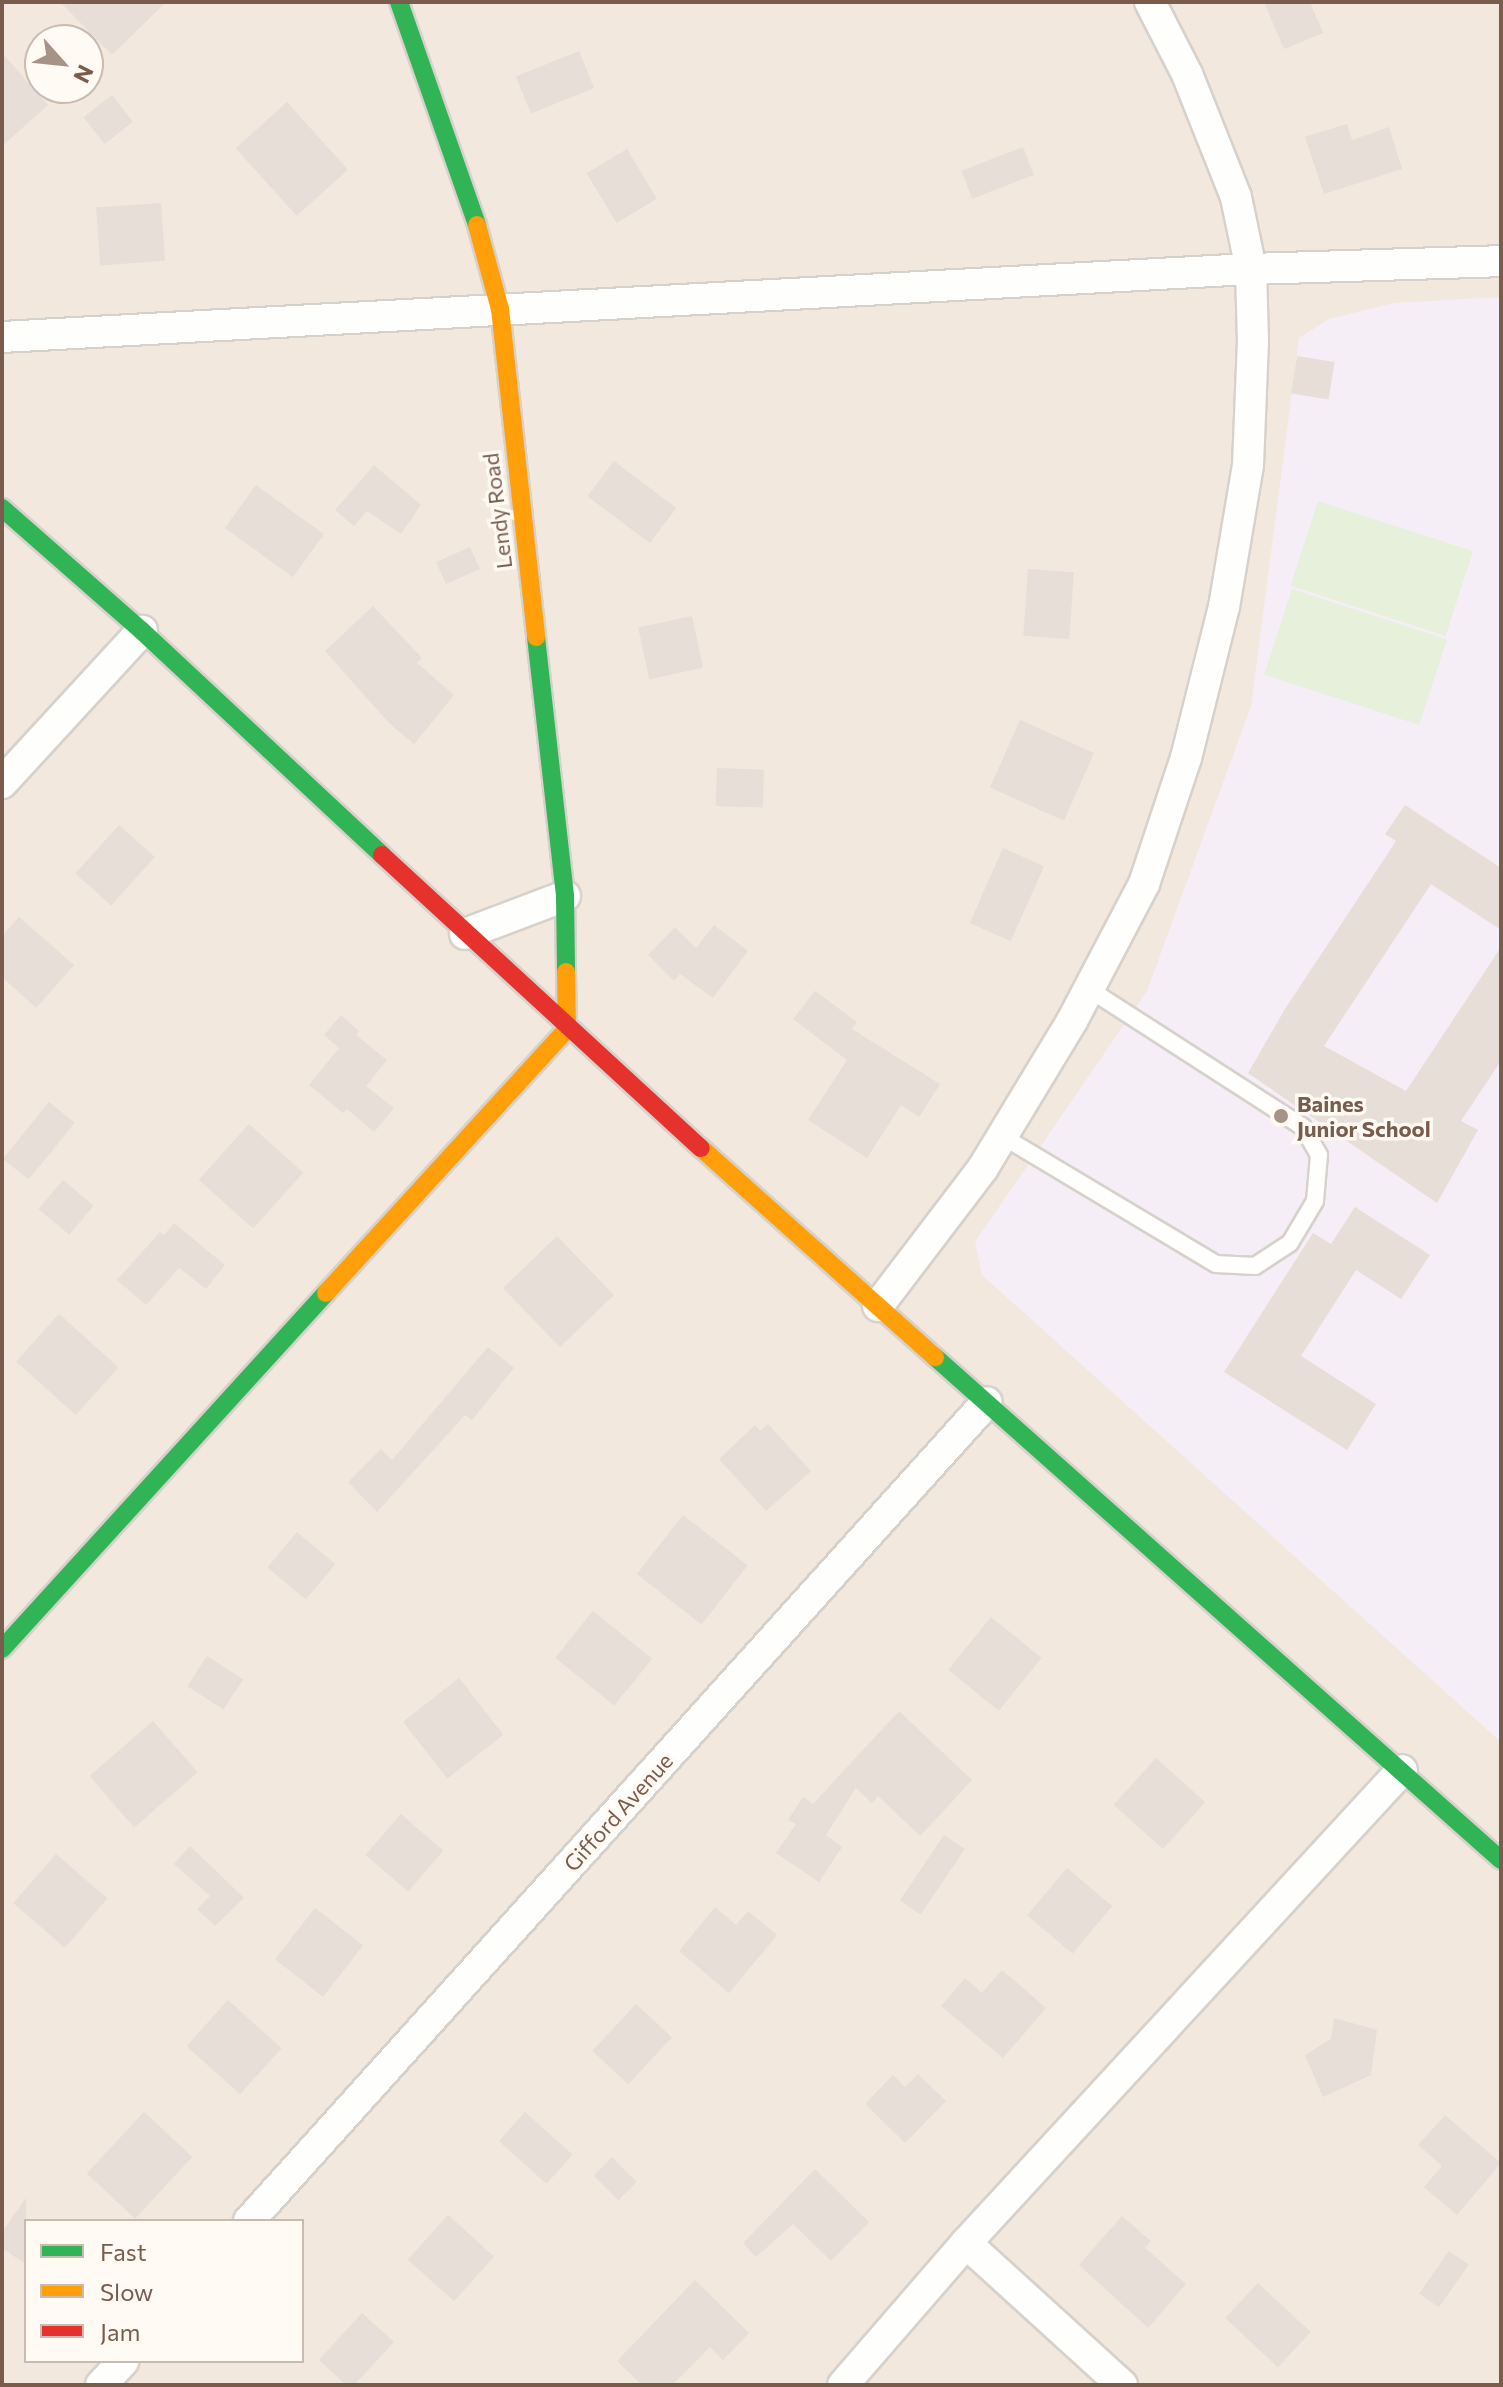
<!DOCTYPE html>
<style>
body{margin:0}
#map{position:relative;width:1503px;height:2387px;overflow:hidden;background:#f9f5f0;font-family:Commissioner,sans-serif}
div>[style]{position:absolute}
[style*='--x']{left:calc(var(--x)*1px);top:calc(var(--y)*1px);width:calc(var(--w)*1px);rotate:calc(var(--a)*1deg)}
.residential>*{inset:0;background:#f2e8de}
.education>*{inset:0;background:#f6eef6}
.green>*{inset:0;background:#e7f0db;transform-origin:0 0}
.building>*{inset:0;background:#e6ded7;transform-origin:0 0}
.roads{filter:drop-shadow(2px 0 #d7d1cb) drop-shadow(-2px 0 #d7d1cb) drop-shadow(0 2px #d7d1cb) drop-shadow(0 -2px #d7d1cb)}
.lane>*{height:16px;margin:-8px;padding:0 8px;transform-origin:8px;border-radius:8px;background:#fefefd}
.street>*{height:30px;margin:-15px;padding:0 15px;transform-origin:15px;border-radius:15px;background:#fefefd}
.fast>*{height:18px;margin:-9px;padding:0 9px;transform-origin:9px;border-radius:9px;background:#30b455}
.slow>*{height:18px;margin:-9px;padding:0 9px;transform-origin:9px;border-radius:9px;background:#ff9f0a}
.jam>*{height:18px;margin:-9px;padding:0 9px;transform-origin:9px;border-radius:9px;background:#e5322d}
.dots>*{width:22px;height:22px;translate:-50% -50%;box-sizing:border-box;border:4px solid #fffaf3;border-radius:50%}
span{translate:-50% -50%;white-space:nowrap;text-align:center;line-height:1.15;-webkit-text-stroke:7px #fffaf3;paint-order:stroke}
.street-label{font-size:22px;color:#7a5c4d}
.poi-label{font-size:22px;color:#7a5c4d;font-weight:700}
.left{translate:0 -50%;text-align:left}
.frame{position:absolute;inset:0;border:4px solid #7a5c4d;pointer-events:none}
.legend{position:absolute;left:24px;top:2219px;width:280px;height:144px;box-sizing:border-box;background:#fffaf3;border:2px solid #cabbb1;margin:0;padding:10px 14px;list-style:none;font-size:24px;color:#7a5c4d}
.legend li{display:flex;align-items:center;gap:16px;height:40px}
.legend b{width:40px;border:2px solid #cabbb1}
.north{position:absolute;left:24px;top:24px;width:80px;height:80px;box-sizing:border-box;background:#fffaf3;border:2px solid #cabbb1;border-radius:50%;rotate:117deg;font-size:22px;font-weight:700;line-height:32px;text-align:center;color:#7a5c4d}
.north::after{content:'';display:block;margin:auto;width:28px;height:36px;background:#a69286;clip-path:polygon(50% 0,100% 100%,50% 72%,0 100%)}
</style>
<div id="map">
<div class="residential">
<i style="clip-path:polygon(evenodd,2px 2px,1501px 2px,1501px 2385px,2px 2385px,2px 2px,40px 40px,88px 40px,88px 88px,40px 88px,40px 40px,2px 2px,26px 2221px,302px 2221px,302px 2361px,26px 2361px,26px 2221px)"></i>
</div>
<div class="education">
<i style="clip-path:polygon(1501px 297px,1501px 1742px,982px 1275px,975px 1242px,1147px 991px,1251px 706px,1299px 338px,1329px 319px,1395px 303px)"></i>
</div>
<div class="green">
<i style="left:1318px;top:501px;width:163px;height:89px;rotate:18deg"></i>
<i style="left:1292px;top:589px;width:163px;height:90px;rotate:18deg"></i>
</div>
<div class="building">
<i style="clip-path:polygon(60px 2px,166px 2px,112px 55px)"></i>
<i style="clip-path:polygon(1264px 2px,1310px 2px,1323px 33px,1284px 49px)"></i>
<i style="left:579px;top:51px;width:40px;height:68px;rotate:68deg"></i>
<i style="clip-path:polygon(2px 53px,48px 105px,2px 146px)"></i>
<i style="left:112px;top:95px;width:34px;height:36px;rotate:52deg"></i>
<i style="left:287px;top:102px;width:91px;height:69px;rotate:48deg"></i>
<i style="clip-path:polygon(1347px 124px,1352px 140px,1389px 127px,1402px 169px,1324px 194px,1305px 137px)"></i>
<i style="left:1023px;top:147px;width:30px;height:66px;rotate:69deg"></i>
<i style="left:627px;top:149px;width:58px;height:47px;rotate:59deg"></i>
<i style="left:161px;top:203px;width:58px;height:65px;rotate:86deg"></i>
<i style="left:1297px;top:356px;width:38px;height:38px;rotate:9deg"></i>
<i style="left:614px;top:461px;width:78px;height:44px;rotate:37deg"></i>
<i style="clip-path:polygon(374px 465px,421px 505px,401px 534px,367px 511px,354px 526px,335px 510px)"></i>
<i style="left:256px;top:485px;width:84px;height:53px;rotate:36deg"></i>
<i style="left:470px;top:547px;width:24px;height:37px;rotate:66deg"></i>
<i style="left:1028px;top:569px;width:46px;height:67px;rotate:4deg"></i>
<i style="clip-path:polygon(373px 606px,422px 658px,417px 663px,454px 695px,414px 744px,389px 723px,325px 651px)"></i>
<i style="left:692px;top:616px;width:53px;height:55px;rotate:78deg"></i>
<i style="left:1020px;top:720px;width:81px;height:74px;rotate:24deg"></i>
<i style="left:717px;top:768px;width:47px;height:38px;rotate:2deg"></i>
<i style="clip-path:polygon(1405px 805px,1501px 868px,1501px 930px,1431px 884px,1324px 1046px,1406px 1091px,1501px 947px,1501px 1061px,1461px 1121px,1478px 1130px,1437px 1203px,1248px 1073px,1285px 1009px,1396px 841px,1385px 834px)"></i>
<i style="left:119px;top:825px;width:48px;height:65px;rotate:42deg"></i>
<i style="left:1003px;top:848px;width:45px;height:82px;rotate:24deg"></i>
<i style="clip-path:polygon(19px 917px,74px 965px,36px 1008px,2px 977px,2px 936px)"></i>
<i style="clip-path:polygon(714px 925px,748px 951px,713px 998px,680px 974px,674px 981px,648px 955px,675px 927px,696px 948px)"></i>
<i style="clip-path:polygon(815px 991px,857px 1022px,852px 1029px,940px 1084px,919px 1117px,901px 1105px,867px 1158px,808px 1120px,847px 1060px,793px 1019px)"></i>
<i style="clip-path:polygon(341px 1015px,359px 1031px,356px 1035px,387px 1060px,366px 1086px,394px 1108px,374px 1132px,347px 1109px,343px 1113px,309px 1085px,339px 1048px,324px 1035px)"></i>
<i style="left:49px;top:1102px;width:33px;height:73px;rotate:39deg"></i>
<i style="left:249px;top:1124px;width:73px;height:75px;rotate:42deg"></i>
<i style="left:63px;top:1180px;width:40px;height:38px;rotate:40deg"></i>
<i style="clip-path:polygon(1355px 1207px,1430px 1255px,1401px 1299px,1356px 1270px,1301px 1356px,1376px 1404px,1347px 1450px,1224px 1372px,1313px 1233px,1331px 1244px)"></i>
<i style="clip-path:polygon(174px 1223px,225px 1265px,206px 1289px,179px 1268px,146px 1305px,117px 1280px,160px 1232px,164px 1235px)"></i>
<i style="left:557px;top:1236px;width:82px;height:75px;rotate:46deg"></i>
<i style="left:59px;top:1314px;width:80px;height:64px;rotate:42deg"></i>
<i style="clip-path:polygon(488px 1347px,514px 1368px,472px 1420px,465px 1415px,377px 1512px,348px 1482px,381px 1449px,392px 1460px)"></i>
<i style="clip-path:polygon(768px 1424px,811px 1471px,766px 1511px,719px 1459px,755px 1425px,760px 1431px)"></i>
<i style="left:683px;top:1515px;width:82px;height:75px;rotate:38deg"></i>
<i style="left:297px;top:1532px;width:50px;height:46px;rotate:40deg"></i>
<i style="left:593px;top:1611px;width:76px;height:60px;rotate:39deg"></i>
<i style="left:991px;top:1617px;width:65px;height:68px;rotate:39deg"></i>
<i style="left:207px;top:1656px;width:43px;height:36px;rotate:33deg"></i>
<i style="left:459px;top:1678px;width:72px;height:71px;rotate:52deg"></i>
<i style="clip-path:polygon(899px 1711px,972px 1780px,920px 1836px,878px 1796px,872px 1803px,856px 1788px,826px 1835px,842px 1847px,819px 1882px,776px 1853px,796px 1824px,788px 1820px,803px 1797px,813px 1804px)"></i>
<i style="left:153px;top:1721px;width:68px;height:84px;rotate:49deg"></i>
<i style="left:1156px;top:1758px;width:66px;height:63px;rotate:42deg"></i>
<i style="left:401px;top:1814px;width:56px;height:54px;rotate:41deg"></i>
<i style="left:944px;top:1835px;width:25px;height:79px;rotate:34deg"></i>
<i style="clip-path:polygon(190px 1846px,244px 1898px,215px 1926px,197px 1909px,210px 1896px,174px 1864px)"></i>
<i style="left:56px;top:1854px;width:68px;height:65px;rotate:41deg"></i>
<i style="left:1067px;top:1868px;width:59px;height:62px;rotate:40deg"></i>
<i style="clip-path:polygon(715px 1907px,736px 1925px,748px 1911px,777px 1935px,729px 1993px,679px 1951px)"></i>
<i style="left:315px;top:1908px;width:61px;height:65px;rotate:38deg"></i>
<i style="clip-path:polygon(1002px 1970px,1046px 2008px,1003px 2058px,941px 2006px,965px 1978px,982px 1993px)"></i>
<i style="left:228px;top:2000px;width:72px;height:62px;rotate:42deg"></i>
<i style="left:636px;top:2004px;width:49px;height:64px;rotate:43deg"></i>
<i style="clip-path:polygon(1334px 2018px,1377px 2030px,1371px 2075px,1323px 2097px,1305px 2055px,1331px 2039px)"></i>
<i style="clip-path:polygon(918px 2074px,946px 2101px,905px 2143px,865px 2104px,893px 2075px,905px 2087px)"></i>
<i style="left:144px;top:2112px;width:66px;height:84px;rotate:43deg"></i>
<i style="left:525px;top:2112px;width:64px;height:39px;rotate:42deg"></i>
<i style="clip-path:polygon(1445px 2115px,1501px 2163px,1457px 2215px,1424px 2187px,1442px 2166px,1418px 2145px)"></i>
<i style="left:612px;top:2157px;width:35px;height:26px;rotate:45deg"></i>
<i style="clip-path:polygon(815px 2169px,869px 2222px,831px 2261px,793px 2224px,756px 2257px,743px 2243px)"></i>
<i style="clip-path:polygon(26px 2198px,26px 2264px,2px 2248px,2px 2232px)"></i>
<i style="left:448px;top:2215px;width:62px;height:60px;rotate:42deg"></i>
<i style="clip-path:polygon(1122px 2216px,1151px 2241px,1145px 2248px,1186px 2284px,1148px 2328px,1079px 2265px)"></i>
<i style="left:1449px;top:2251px;width:24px;height:52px;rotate:35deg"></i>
<i style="clip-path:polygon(695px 2280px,749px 2333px,723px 2360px,710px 2347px,672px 2385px,642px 2385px,617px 2361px)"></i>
<i style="left:1258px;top:2283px;width:72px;height:48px;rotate:43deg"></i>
<i style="clip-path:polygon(362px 2313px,394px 2342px,354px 2385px,346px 2385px,319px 2360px)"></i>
</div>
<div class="roads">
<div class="lane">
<i style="--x:1002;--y:1136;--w:249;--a:30.9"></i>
<i style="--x:1216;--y:1264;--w:39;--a:3"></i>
<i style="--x:1255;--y:1266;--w:42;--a:-33.3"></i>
<i style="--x:1290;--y:1243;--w:49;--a:-59.2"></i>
<i style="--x:1315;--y:1201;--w:46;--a:-85"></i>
<i style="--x:1319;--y:1155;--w:32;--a:-120"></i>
<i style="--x:1303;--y:1127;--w:255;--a:-147.2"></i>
</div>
<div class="street">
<i style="--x:2;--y:337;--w:1251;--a:-3.12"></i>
<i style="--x:1251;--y:269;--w:250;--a:-1.8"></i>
<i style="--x:2;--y:783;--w:207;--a:-47.4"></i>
<i style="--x:465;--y:934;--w:107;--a:-20.8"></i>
<i style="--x:878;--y:1306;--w:173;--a:-52.7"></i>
<i style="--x:983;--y:1168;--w:172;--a:-58.8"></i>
<i style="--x:1072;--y:1021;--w:155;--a:-62.3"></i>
<i style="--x:1144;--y:884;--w:133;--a:-71.6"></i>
<i style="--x:1186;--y:758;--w:156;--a:-75.9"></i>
<i style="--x:1224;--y:607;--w:144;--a:-80.4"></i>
<i style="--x:1248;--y:465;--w:123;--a:-87.7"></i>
<i style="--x:1253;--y:342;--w:73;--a:-91.6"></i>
<i style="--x:1251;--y:269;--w:74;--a:-101.8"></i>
<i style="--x:1236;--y:197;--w:132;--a:-111.7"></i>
<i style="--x:1187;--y:74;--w:81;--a:-117.2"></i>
<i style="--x:249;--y:2221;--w:1102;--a:-47.98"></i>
<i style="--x:966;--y:2243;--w:211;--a:42.3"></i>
<i style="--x:101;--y:2385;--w:33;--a:-47"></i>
<i style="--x:843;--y:2385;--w:188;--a:-49.1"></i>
<i style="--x:966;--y:2243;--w:643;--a:-47.33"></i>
</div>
<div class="fast">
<i style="--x:399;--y:2;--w:236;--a:70.7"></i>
<i style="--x:2;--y:508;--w:186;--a:41.3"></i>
<i style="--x:142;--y:631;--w:328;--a:43"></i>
<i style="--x:536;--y:637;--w:261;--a:83.6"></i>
<i style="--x:565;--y:896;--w:76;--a:89.2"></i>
<i style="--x:935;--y:1357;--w:757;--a:41.63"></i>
<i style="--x:2;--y:1649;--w:481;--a:-47.7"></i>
</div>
<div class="slow">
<i style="--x:477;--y:225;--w:87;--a:74.7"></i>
<i style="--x:500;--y:309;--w:330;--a:83.7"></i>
<i style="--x:701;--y:1148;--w:314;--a:41.8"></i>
<i style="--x:326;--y:1293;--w:357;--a:-47.6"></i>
<i style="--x:567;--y:1029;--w:57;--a:-91"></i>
</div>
<div class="jam">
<i style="--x:382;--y:855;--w:433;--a:42.6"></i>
</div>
</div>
<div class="dots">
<i style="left:1281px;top:1116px;background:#a69286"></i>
</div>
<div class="street-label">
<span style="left:497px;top:511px;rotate:-97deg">Lendy Road</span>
<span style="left:618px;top:1812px;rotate:-48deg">Gifford Avenue</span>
</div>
<div class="poi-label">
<span class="left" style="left:1297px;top:1116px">Baines<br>Junior School</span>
</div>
<div class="frame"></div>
<ul class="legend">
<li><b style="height:10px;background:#30b455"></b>Fast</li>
<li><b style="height:10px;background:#ff9f0a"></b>Slow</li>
<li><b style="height:10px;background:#e5322d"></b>Jam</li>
</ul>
<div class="north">N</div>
</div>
